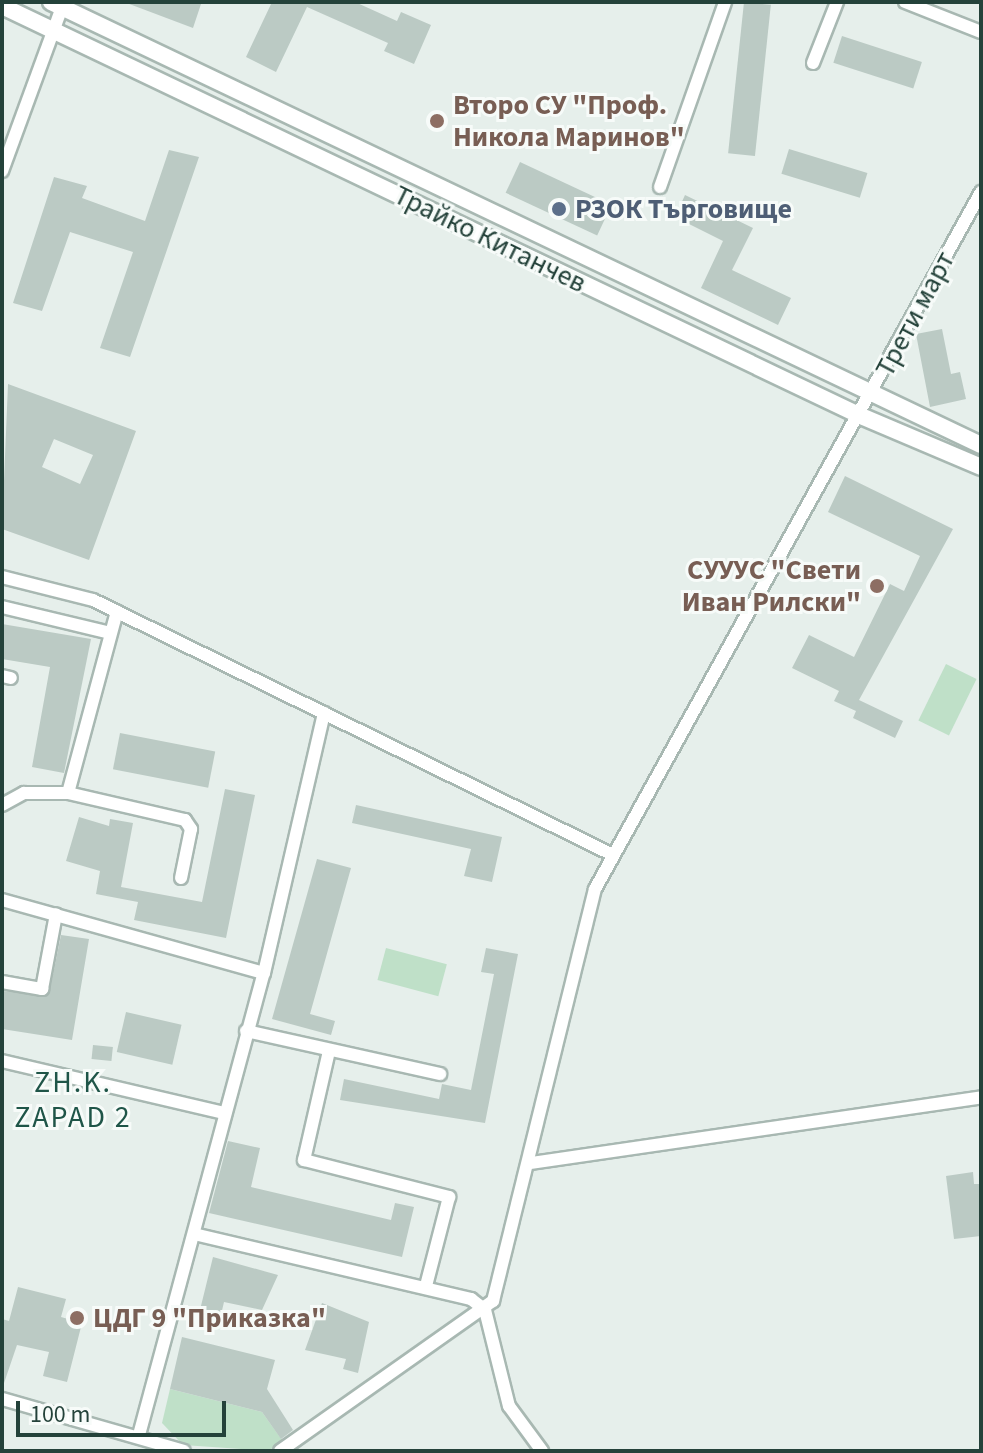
<!DOCTYPE html>
<meta charset="utf-8">
<style>
body{margin:0}
#map{position:relative;width:983px;height:1453px;overflow:hidden;background:#e6efeb;font-family:"Source Sans 3",sans-serif}
div>[style]{position:absolute}
[style*='--x']{left:calc(var(--x)*1px);top:calc(var(--y)*1px);width:calc(var(--w)*1px);rotate:calc(var(--a)*1deg)}
.green>*{inset:0;background:#bfe0c8;transform-origin:0 0}
.building>*{inset:0;background:#bbcac4;transform-origin:0 0}
.roads{filter:drop-shadow(2px 0 #a8b8b2) drop-shadow(-2px 0 #a8b8b2) drop-shadow(0 2px #a8b8b2) drop-shadow(0 -2px #a8b8b2)}
.minor>*{height:12px;margin:-6px;padding:0 6px;transform-origin:6px;border-radius:6px;background:#fff}
.tertiary>*{height:16px;margin:-8px;padding:0 8px;transform-origin:8px;border-radius:8px;background:#fff}
.dots>*{width:22px;height:22px;translate:-50% -50%;box-sizing:border-box;border:4px solid #f7fbf9;border-radius:50%}
span{translate:-50% -50%;white-space:nowrap;text-align:center;line-height:1.15;-webkit-text-stroke:6px #f7fbf9;paint-order:stroke}
.education-label{font-size:28px;color:#785e54;font-weight:700}
.left{translate:0 -50%;text-align:left}
.right{translate:-100% -50%;text-align:right}
.service-label{font-size:28px;color:#4e5e75;font-weight:700}
.street-label{font-size:28px;color:#24423a}
.neighbourhood-label{font-size:30px;color:#1f5548;letter-spacing:2px}
.frame{position:absolute;inset:0;border:4px solid #24423a;pointer-events:none}
.scale{position:absolute;left:16px;top:1401px;width:210px;height:36px;box-sizing:border-box;border:4px solid #24423a;border-top:0;padding-left:10px;font-size:24px;line-height:28px;white-space:nowrap;color:#24423a;-webkit-text-stroke:6px #f7fbf9;paint-order:stroke}
</style>
<div id="map">
<div class="green">
<i style="left:946px;top:664px;width:34px;height:63px;rotate:26deg"></i>
<i style="left:386px;top:948px;width:63px;height:33px;rotate:15deg"></i>
<i style="clip-path:polygon(170px 1389px,262px 1412px,282px 1440px,269px 1451px,183px 1445px,162px 1423px)"></i>
</div>
<div class="building">
<i style="clip-path:polygon(124px 2px,194px 2px,201px 4px,193px 28px)"></i>
<i style="clip-path:polygon(272px 2px,355px 2px,397px 21px,401px 12px,431px 25px,414px 64px,384px 51px,388px 43px,307px 7px,276px 72px,246px 57px)"></i>
<i style="left:744px;top:2px;width:27px;height:152px;rotate:6deg"></i>
<i style="left:842px;top:36px;width:84px;height:28px;rotate:18deg"></i>
<i style="left:789px;top:149px;width:82px;height:26px;rotate:17deg"></i>
<i style="clip-path:polygon(169px 150px,199px 157px,130px 357px,100px 348px,133px 252px,70px 232px,42px 311px,13px 303px,54px 177px,87px 186px,82px 198px,145px 221px)"></i>
<i style="left:520px;top:162px;width:101px;height:34px;rotate:25deg"></i>
<i style="clip-path:polygon(685px 195px,753px 228px,732px 270px,791px 298px,778px 325px,701px 288px,723px 241px,675px 217px)"></i>
<i style="clip-path:polygon(942px 329px,951px 374px,960px 372px,966px 399px,930px 407px,916px 334px)"></i>
<i style="clip-path:polygon(evenodd,8px 384px,136px 431px,89px 560px,2px 529px,8px 384px,54px 439px,93px 455px,80px 484px,42px 467px,54px 439px)"></i>
<i style="clip-path:polygon(845px 476px,953px 529px,859px 700px,903px 721px,895px 738px,853px 718px,856px 711px,834px 701px,839px 691px,792px 668px,809px 635px,854px 657px,890px 584px,904px 591px,920px 556px,828px 512px)"></i>
<i style="clip-path:polygon(2px 624px,91px 639px,64px 773px,32px 767px,50px 667px,2px 659px)"></i>
<i style="left:120px;top:733px;width:97px;height:37px;rotate:11deg"></i>
<i style="clip-path:polygon(225px 789px,255px 795px,226px 938px,134px 920px,138px 902px,96px 894px,100px 871px,66px 861px,79px 817px,109px 826px,110px 819px,133px 823px,121px 887px,202px 902px)"></i>
<i style="clip-path:polygon(356px 805px,502px 837px,492px 882px,464px 876px,471px 849px,352px 823px)"></i>
<i style="clip-path:polygon(317px 859px,351px 868px,310px 1014px,335px 1021px,331px 1035px,272px 1019px)"></i>
<i style="clip-path:polygon(61px 935px,89px 939px,72px 1040px,2px 1029px,2px 991px,49px 994px)"></i>
<i style="clip-path:polygon(486px 948px,518px 954px,485px 1123px,340px 1100px,344px 1079px,439px 1099px,442px 1084px,471px 1090px,494px 974px,481px 972px)"></i>
<i style="left:126px;top:1012px;width:57px;height:41px;rotate:13deg"></i>
<i style="left:93px;top:1045px;width:20px;height:14px;rotate:6deg"></i>
<i style="clip-path:polygon(228px 1141px,260px 1148px,251px 1187px,391px 1220px,395px 1203px,414px 1207px,402px 1257px,209px 1213px)"></i>
<i style="clip-path:polygon(973px 1172px,974px 1184px,981px 1184px,981px 1236px,954px 1239px,946px 1176px)"></i>
<i style="clip-path:polygon(213px 1257px,278px 1275px,262px 1310px,224px 1302px,220px 1319px,199px 1314px)"></i>
<i style="clip-path:polygon(18px 1287px,66px 1299px,61px 1317px,82px 1323px,67px 1382px,43px 1376px,49px 1352px,17px 1345px,2px 1389px,2px 1319px,9px 1321px)"></i>
<i style="clip-path:polygon(322px 1303px,369px 1322px,358px 1373px,343px 1369px,346px 1359px,305px 1350px)"></i>
<i style="clip-path:polygon(182px 1337px,275px 1360px,267px 1389px,293px 1430px,281px 1439px,262px 1412px,170px 1389px)"></i>
</div>
<div class="roads">
<div class="minor">
<i style="--x:905;--y:2;--w:82;--a:21.5"></i>
<i style="--x:813;--y:63;--w:66;--a:-68.5"></i>
<i style="--x:2;--y:171;--w:180;--a:-69.9"></i>
<i style="--x:660;--y:187;--w:196;--a:-70.6"></i>
<i style="--x:2;--y:577;--w:94;--a:14.2"></i>
<i style="--x:93;--y:600;--w:579;--a:26.12"></i>
<i style="--x:2;--y:607;--w:111;--a:13.5"></i>
<i style="--x:2;--y:676;--w:9;--a:13"></i>
<i style="--x:68;--y:793;--w:188;--a:-74.9"></i>
<i style="--x:2;--y:805;--w:25;--a:-29"></i>
<i style="--x:24;--y:793;--w:44;--a:0"></i>
<i style="--x:68;--y:793;--w:120;--a:13"></i>
<i style="--x:185;--y:820;--w:11;--a:56"></i>
<i style="--x:191;--y:829;--w:50;--a:101.5"></i>
<i style="--x:2;--y:900;--w:272;--a:15.6"></i>
<i style="--x:2;--y:982;--w:41;--a:9.9"></i>
<i style="--x:42;--y:989;--w:76;--a:-79.4"></i>
<i style="--x:246;--y:1031;--w:199;--a:12.5"></i>
<i style="--x:329;--y:1051;--w:112;--a:102.9"></i>
<i style="--x:304;--y:1160;--w:150;--a:14.3"></i>
<i style="--x:449;--y:1197;--w:92;--a:104.5"></i>
<i style="--x:2;--y:1061;--w:227;--a:13.2"></i>
<i style="--x:531;--y:1163;--w:455;--a:-8.3"></i>
<i style="--x:194;--y:1234;--w:285;--a:13.2"></i>
<i style="--x:471;--y:1299;--w:18;--a:38"></i>
<i style="--x:485;--y:1310;--w:99;--a:76"></i>
<i style="--x:509;--y:1406;--w:56;--a:53.7"></i>
<i style="--x:2;--y:1399;--w:189;--a:15.9"></i>
<i style="--x:139;--y:1435;--w:479;--a:-74.9"></i>
<i style="--x:264;--y:973;--w:267;--a:-77"></i>
<i style="--x:280;--y:1451;--w:261;--a:-35.2"></i>
<i style="--x:493;--y:1301;--w:424;--a:-76.1"></i>
<i style="--x:595;--y:889;--w:797;--a:-61.02"></i>
</div>
<div class="tertiary">
<i style="--x:51;--y:2;--w:1030;--a:25.47"></i>
<i style="--x:2;--y:6;--w:952;--a:25.52"></i>
<i style="--x:861;--y:416;--w:130;--a:23"></i>
</div>
</div>
<div class="dots">
<i style="left:437px;top:121px;background:#8d6e63"></i>
<i style="left:559px;top:209px;background:#5c6f8a"></i>
<i style="left:877px;top:586px;background:#8d6e63"></i>
<i style="left:77px;top:1318px;background:#8d6e63"></i>
</div>
<div class="education-label">
<span class="left" style="left:453px;top:121px">Второ СУ "Проф.<br>Никола Маринов"</span>
<span class="right" style="left:861px;top:586px">СУУУС "Свети<br>Иван Рилски"</span>
<span class="left" style="left:93px;top:1318px">ЦДГ 9 "Приказка"</span>
</div>
<div class="service-label">
<span class="left" style="left:575px;top:209px">РЗОК Търговище</span>
</div>
<div class="street-label">
<span style="left:490px;top:239px;rotate:26deg">Трайко Китанчев</span>
<span style="left:915px;top:314px;rotate:-62deg">Трети март</span>
</div>
<div class="neighbourhood-label">
<span style="left:73px;top:1100px">ZH.K.<br>ZAPAD 2</span>
</div>
<div class="frame"></div>
<div class="scale">100 m</div>
</div>
